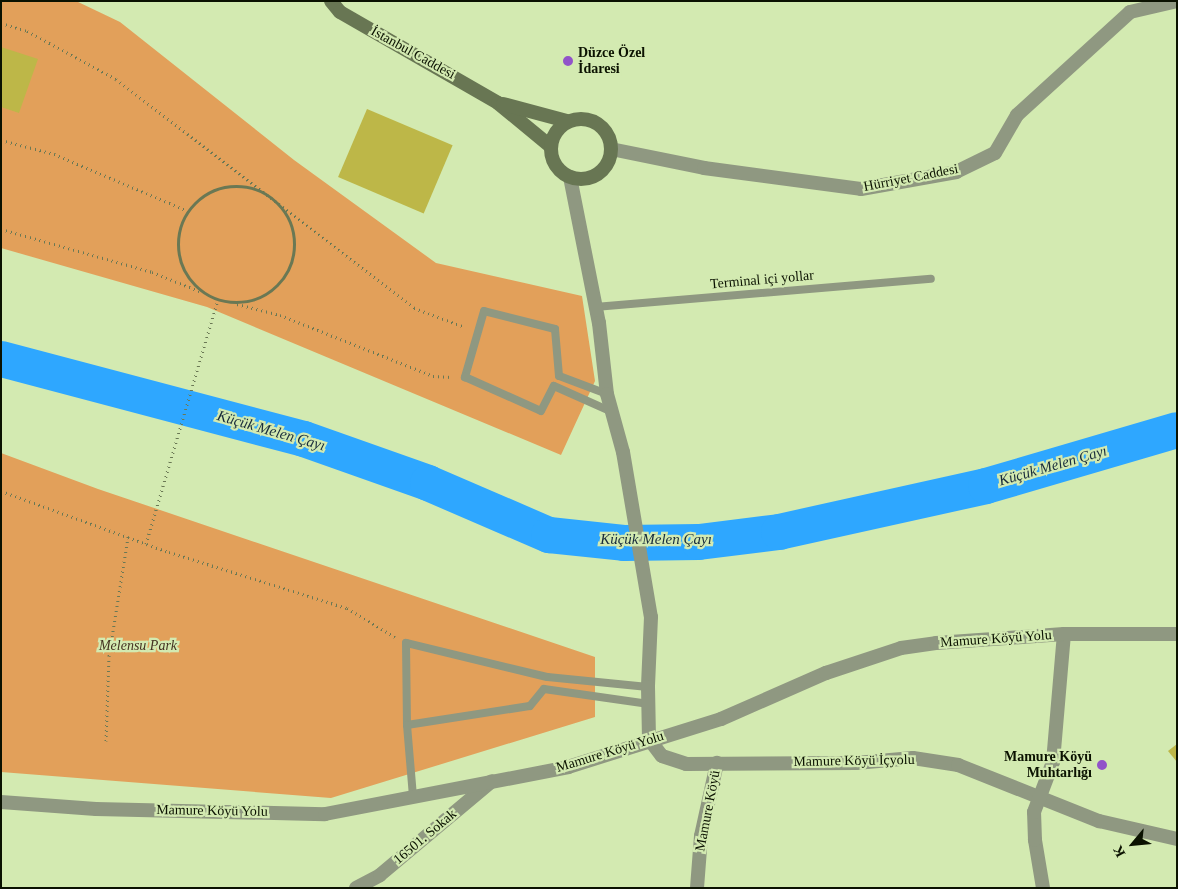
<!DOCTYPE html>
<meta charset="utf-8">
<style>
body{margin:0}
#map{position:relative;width:1178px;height:889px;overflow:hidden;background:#d3eab1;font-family:Georgia,serif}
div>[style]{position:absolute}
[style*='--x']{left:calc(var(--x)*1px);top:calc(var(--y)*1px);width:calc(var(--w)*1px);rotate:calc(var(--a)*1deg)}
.green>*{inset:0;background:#e2a05a}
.river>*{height:36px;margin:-18px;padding:0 18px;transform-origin:18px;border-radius:18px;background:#2ea7ff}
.building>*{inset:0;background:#bdb748;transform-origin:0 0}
.path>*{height:3px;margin-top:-1.5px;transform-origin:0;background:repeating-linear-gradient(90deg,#6a7854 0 1px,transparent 0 5px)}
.path>.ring{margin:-1.5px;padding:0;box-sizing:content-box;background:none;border:3px solid #6a7854;border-radius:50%}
.service>*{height:8px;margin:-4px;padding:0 4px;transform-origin:4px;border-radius:4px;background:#8f9881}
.minor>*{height:14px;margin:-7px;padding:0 7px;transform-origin:7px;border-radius:7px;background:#8f9881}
.tertiary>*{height:14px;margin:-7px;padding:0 7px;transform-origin:7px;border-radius:7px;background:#8f9881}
.secondary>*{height:14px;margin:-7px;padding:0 7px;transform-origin:7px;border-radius:7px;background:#687653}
.secondary>.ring{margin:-7px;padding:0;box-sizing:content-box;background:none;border:14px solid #687653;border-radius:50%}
.dots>*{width:14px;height:14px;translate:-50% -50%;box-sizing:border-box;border:2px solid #d3eab1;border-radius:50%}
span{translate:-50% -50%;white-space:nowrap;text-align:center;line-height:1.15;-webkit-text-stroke:4.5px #d3eab1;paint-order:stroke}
.street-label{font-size:14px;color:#0b1201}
.poi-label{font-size:14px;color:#0b1201;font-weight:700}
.left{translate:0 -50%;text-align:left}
.right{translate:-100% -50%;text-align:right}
.park-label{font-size:14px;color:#443221;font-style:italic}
.water-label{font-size:15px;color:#182b3b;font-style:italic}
.frame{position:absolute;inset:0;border:2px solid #0b1201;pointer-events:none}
.north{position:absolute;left:1108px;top:819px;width:50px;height:50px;-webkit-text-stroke:4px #d3eab1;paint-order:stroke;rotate:242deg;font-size:14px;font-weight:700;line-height:20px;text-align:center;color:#0b1201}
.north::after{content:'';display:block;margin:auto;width:18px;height:22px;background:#0b1201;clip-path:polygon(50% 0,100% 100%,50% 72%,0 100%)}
</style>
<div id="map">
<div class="green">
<i style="clip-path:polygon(1px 1px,76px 1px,120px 22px,294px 160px,436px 263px,582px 296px,595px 381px,561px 455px,207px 307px,1px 248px)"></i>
<i style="clip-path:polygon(1px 453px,98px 489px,595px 657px,595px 717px,331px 798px,1px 772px)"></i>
</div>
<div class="river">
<i style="--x:1;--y:359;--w:313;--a:14.8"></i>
<i style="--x:304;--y:439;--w:132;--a:19.5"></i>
<i style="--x:428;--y:483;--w:132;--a:23.3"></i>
<i style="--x:549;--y:535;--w:75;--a:6.1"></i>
<i style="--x:624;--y:543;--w:75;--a:-0.8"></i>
<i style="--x:699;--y:542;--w:81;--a:-7.1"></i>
<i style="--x:779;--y:532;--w:212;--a:-12.5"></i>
<i style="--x:986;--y:486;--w:199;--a:-16.3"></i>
</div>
<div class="building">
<i style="clip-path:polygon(1px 47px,38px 59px,19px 113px,1px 107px)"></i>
<i style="left:367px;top:109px;width:93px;height:74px;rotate:23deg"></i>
<i style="clip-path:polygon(1177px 744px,1177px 762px,1168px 751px)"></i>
</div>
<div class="path">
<i style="--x:1;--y:23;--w:27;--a:17"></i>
<i style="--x:27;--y:31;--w:101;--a:28.3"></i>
<i style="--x:116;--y:79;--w:376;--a:37.5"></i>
<i style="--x:414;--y:308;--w:54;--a:20.4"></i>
<i style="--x:1;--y:140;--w:55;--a:14.8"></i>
<i style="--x:54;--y:154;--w:146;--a:23"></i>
<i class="ring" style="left:178px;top:186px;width:113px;height:113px"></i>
<i style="--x:1;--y:229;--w:157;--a:15.9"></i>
<i style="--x:152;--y:272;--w:51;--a:22"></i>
<i style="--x:237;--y:304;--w:44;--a:14.3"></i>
<i style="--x:280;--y:315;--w:165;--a:21.7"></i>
<i style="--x:433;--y:376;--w:19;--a:3"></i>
<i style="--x:1;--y:491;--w:179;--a:20"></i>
<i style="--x:169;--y:552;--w:187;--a:17.5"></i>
<i style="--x:347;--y:608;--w:56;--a:31.1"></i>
<i style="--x:146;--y:544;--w:254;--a:-73.6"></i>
<i style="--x:106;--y:741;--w:85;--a:-88"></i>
<i style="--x:109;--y:656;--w:121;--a:-80.9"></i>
</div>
<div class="service">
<i style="--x:595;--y:307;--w:337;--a:-4.8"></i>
<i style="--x:607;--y:394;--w:51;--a:-159.4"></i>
<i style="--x:559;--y:376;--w:47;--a:-94.9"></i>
<i style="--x:555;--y:329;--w:73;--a:-165.8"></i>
<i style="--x:484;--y:311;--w:69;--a:106.1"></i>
<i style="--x:465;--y:377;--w:83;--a:24.1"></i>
<i style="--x:541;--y:411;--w:28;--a:-63"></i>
<i style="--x:554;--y:386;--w:64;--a:24.1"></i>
<i style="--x:648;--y:687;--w:101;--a:-174.3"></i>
<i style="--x:547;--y:677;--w:145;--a:-166.4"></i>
<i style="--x:406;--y:643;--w:82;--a:89.3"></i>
<i style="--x:407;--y:725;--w:124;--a:-8.8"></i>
<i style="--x:530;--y:706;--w:22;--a:-51"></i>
<i style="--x:544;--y:689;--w:106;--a:8.1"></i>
<i style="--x:407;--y:725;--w:72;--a:85.2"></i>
</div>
<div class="minor">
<i style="--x:649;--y:739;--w:21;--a:53"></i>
<i style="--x:662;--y:756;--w:25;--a:18"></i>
<i style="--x:686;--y:764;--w:170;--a:-0.3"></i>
<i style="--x:856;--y:763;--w:57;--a:-5"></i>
<i style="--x:913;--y:758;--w:46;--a:8.8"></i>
<i style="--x:958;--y:765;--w:152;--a:21.7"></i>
<i style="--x:1099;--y:821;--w:80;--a:13"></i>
<i style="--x:356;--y:888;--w:27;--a:-28"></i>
<i style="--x:380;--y:875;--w:146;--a:-40"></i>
<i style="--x:697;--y:888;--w:52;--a:-85.6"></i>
<i style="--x:701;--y:836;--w:75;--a:-77.6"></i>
<i style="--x:1043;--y:888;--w:49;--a:-99.5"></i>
<i style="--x:1035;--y:840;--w:28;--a:-92"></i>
<i style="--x:1034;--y:812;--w:53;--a:-69.2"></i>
<i style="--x:1053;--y:762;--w:128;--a:-85.1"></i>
</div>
<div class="tertiary">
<i style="--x:611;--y:149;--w:95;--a:11.5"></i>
<i style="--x:704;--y:168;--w:158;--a:7.6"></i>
<i style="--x:861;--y:189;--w:97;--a:-10.1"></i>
<i style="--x:956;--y:172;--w:43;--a:-26"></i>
<i style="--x:995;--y:153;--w:44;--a:-59.9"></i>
<i style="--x:1017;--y:115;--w:153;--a:-42.3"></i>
<i style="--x:1130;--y:12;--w:48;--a:-13.2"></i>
<i style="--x:570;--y:177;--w:149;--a:78.8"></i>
<i style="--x:599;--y:323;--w:71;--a:83.6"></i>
<i style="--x:607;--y:394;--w:60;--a:74.6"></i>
<i style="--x:623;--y:452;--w:167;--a:80.4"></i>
<i style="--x:651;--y:617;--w:70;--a:92.5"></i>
<i style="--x:648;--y:687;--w:52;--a:88.9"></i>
<i style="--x:1;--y:802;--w:95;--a:4.2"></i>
<i style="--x:96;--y:809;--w:229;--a:1.3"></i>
<i style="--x:325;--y:814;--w:248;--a:-10.9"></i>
<i style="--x:568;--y:767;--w:160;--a:-17.4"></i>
<i style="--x:721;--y:719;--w:115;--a:-23.7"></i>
<i style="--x:826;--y:673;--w:79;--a:-18.4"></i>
<i style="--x:901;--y:648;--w:35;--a:-8"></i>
<i style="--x:936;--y:643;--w:128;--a:-4"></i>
<i style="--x:1064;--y:634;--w:113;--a:0"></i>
</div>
<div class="secondary">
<i style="--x:331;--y:1;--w:14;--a:51"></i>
<i style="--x:340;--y:12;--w:182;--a:29.9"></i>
<i style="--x:498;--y:103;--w:67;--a:39.6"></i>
<i style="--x:503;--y:104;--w:66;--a:14.9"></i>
<i class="ring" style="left:551px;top:119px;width:46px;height:46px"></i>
</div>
<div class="dots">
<i style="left:568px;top:61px;background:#9153c9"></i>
<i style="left:1102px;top:765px;background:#9153c9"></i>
</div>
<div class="street-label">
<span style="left:413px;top:53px;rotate:29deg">İstanbul Caddesi</span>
<span style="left:911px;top:178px;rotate:-11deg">Hürriyet Caddesi</span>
<span style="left:762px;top:280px;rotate:-5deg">Terminal içi yollar</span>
<span style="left:996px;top:639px;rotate:-4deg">Mamure Köyü Yolu</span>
<span style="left:610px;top:752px;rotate:-17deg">Mamure Köyü Yolu</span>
<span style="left:854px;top:761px;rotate:-1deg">Mamure Köyü İçyolu</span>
<span style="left:212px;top:811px;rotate:1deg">Mamure Köyü Yolu</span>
<span style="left:708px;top:811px;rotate:-79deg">Mamure Köyü</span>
<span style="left:425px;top:837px;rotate:-40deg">16501. Sokak</span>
</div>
<div class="poi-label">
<span class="left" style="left:578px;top:61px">Düzce Özel<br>İdaresi</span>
<span class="right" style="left:1092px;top:765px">Mamure Köyü<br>Muhtarlığı</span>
</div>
<div class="park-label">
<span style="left:138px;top:646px">Melensu Park</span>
</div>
<div class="water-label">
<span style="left:271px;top:431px;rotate:16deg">Küçük Melen Çayı</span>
<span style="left:1053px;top:466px;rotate:-16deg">Küçük Melen Çayı</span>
<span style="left:656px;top:540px">Küçük Melen Çayı</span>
</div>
<div class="frame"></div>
<div class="north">K</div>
</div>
